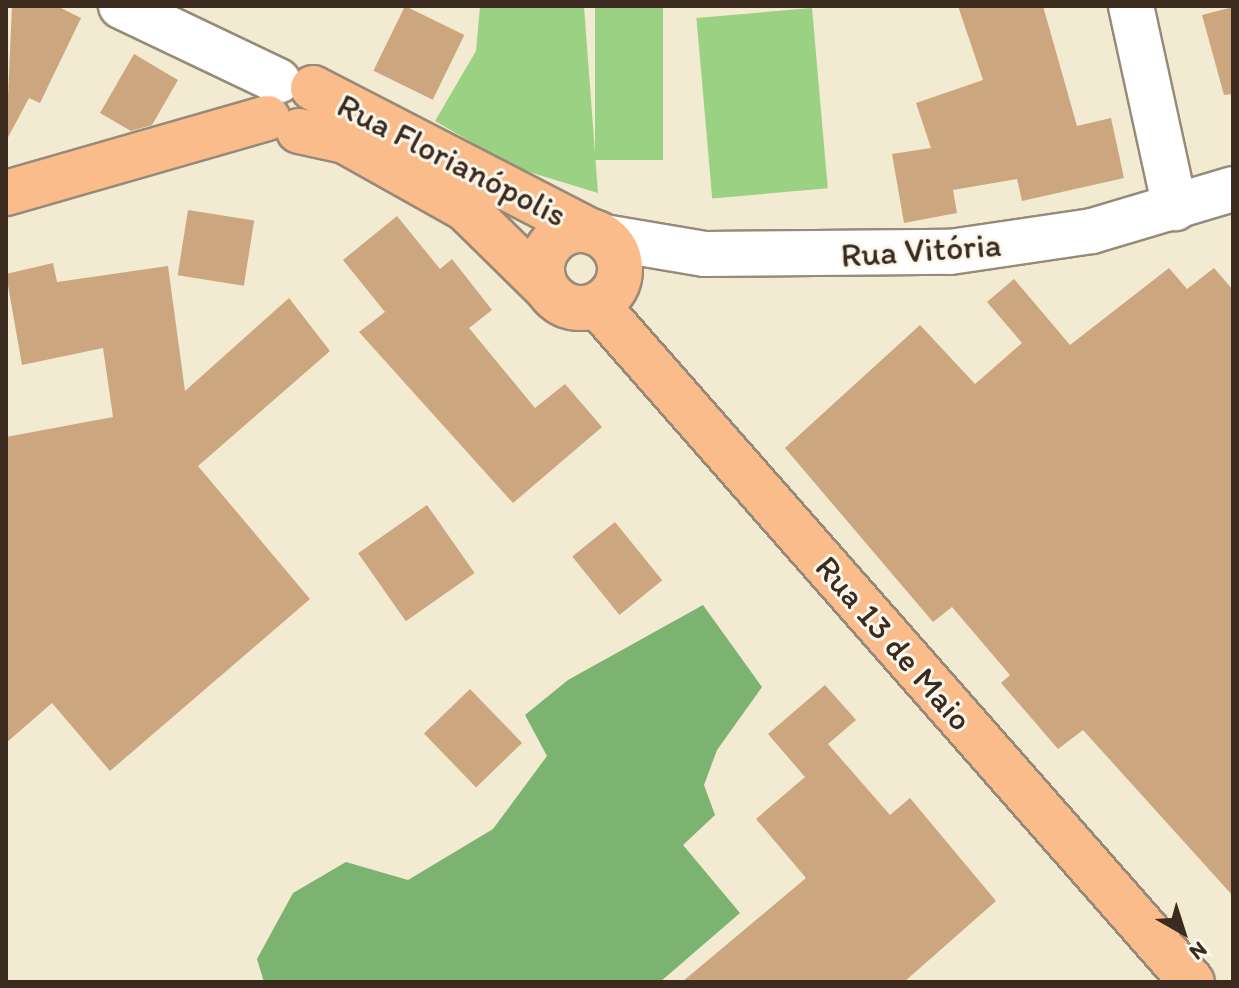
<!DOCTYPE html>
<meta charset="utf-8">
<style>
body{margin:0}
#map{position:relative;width:1239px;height:988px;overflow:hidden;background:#f3ead2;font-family:Itim,sans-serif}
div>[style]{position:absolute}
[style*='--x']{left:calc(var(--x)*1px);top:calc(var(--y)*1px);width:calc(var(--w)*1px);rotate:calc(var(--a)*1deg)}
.green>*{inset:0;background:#9bd183;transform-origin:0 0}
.forest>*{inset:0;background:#7cb371}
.building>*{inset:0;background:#cca67e;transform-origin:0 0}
.roads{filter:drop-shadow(2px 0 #978a78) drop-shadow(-2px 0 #978a78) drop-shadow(0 2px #978a78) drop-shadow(0 -2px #978a78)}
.minor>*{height:44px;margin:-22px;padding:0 22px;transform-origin:22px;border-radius:22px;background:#fff}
.major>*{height:44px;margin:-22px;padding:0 22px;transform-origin:22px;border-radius:22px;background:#fabc8b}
.major>.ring{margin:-22px;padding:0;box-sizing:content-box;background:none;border:44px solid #fabc8b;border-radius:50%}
span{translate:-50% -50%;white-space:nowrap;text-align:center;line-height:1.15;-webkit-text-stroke:6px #fbf7ec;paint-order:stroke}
.street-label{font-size:34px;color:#3b2a1e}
.frame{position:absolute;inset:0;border:8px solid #3b2a1e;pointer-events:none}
.north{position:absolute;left:1143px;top:892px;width:80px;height:80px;-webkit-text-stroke:6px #fbf7ec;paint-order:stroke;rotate:141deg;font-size:22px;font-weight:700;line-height:32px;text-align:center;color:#3b2a1e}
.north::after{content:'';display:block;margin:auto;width:28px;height:36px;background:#3b2a1e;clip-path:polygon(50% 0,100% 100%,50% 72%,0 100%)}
</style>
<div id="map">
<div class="green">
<i style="clip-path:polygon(480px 6px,584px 6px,598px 193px,516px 168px,435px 121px,476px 51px)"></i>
<i style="left:595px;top:6px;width:68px;height:154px"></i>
<i style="left:812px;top:8px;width:181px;height:116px;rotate:85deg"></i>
</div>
<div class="forest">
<i style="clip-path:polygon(703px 605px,762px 687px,717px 750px,704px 785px,715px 815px,683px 845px,740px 913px,660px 982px,264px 982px,257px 959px,293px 893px,346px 862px,408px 880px,493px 829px,547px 756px,525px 715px,568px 680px)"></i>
</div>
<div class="building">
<i style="clip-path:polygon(12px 6px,57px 6px,81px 18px,40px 103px,29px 98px,6px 141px)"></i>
<i style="left:405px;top:6px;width:66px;height:72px;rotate:26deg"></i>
<i style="clip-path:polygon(958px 6px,1043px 6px,1077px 126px,1111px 118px,1124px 178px,1022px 201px,1017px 179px,953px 190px,957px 213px,904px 223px,892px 154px,931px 148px,916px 103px,983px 80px)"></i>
<i style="clip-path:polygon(1233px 7px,1233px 94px,1224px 95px,1202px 15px)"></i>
<i style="clip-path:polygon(134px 54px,178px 80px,152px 125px,131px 131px,100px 113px)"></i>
<i style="left:188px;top:210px;width:67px;height:66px;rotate:9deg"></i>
<i style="clip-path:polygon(397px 216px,440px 269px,452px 259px,492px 310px,469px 328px,535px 408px,565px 384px,602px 427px,513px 503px,359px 332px,385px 312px,343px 260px)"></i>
<i style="clip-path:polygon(53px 263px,57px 282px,168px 266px,185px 391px,289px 298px,330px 351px,198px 466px,310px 599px,110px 771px,52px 703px,6px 743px,6px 437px,113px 417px,103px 348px,22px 365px,6px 274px)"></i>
<i style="clip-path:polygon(1169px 268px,1187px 289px,1214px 268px,1233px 290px,1233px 896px,1083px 730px,1058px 749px,1001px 683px,1010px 675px,952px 607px,933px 622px,785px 448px,920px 325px,975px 384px,1022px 343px,987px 302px,1014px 279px,1070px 345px)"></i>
<i style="left:427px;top:505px;width:83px;height:84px;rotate:55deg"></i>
<i style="left:615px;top:522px;width:75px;height:55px;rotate:51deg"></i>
<i style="clip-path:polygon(825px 685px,856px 720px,828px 744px,890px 815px,910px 798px,996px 901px,904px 982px,682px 982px,806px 878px,756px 819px,805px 777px,768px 734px)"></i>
<i style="left:470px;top:689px;width:75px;height:64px;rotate:46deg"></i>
</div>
<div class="roads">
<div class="minor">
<i style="--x:121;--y:6;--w:174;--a:25.5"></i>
<i style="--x:1131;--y:6;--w:207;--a:77.7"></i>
<i style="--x:604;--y:237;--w:102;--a:9.6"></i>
<i style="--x:705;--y:254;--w:245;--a:-0.5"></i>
<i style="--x:950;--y:252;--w:144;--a:-8.4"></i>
<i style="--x:1092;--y:231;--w:147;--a:-16.6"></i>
</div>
<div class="major">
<i style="--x:313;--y:88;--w:314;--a:27.3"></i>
<i style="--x:299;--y:131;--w:47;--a:12.3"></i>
<i style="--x:345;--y:141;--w:139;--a:29.3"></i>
<i style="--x:466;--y:209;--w:112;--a:44.6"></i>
<i style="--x:6;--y:193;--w:272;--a:-16"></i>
<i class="ring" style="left:542px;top:230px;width:34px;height:34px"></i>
<i style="--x:597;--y:305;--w:901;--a:48.69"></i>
</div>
</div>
<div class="street-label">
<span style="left:452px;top:160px;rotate:27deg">Rua Florianópolis</span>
<span style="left:921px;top:250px;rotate:-4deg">Rua Vitória</span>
<span style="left:894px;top:643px;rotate:49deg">Rua 13 de Maio</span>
</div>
<div class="frame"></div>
<div class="north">N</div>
</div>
